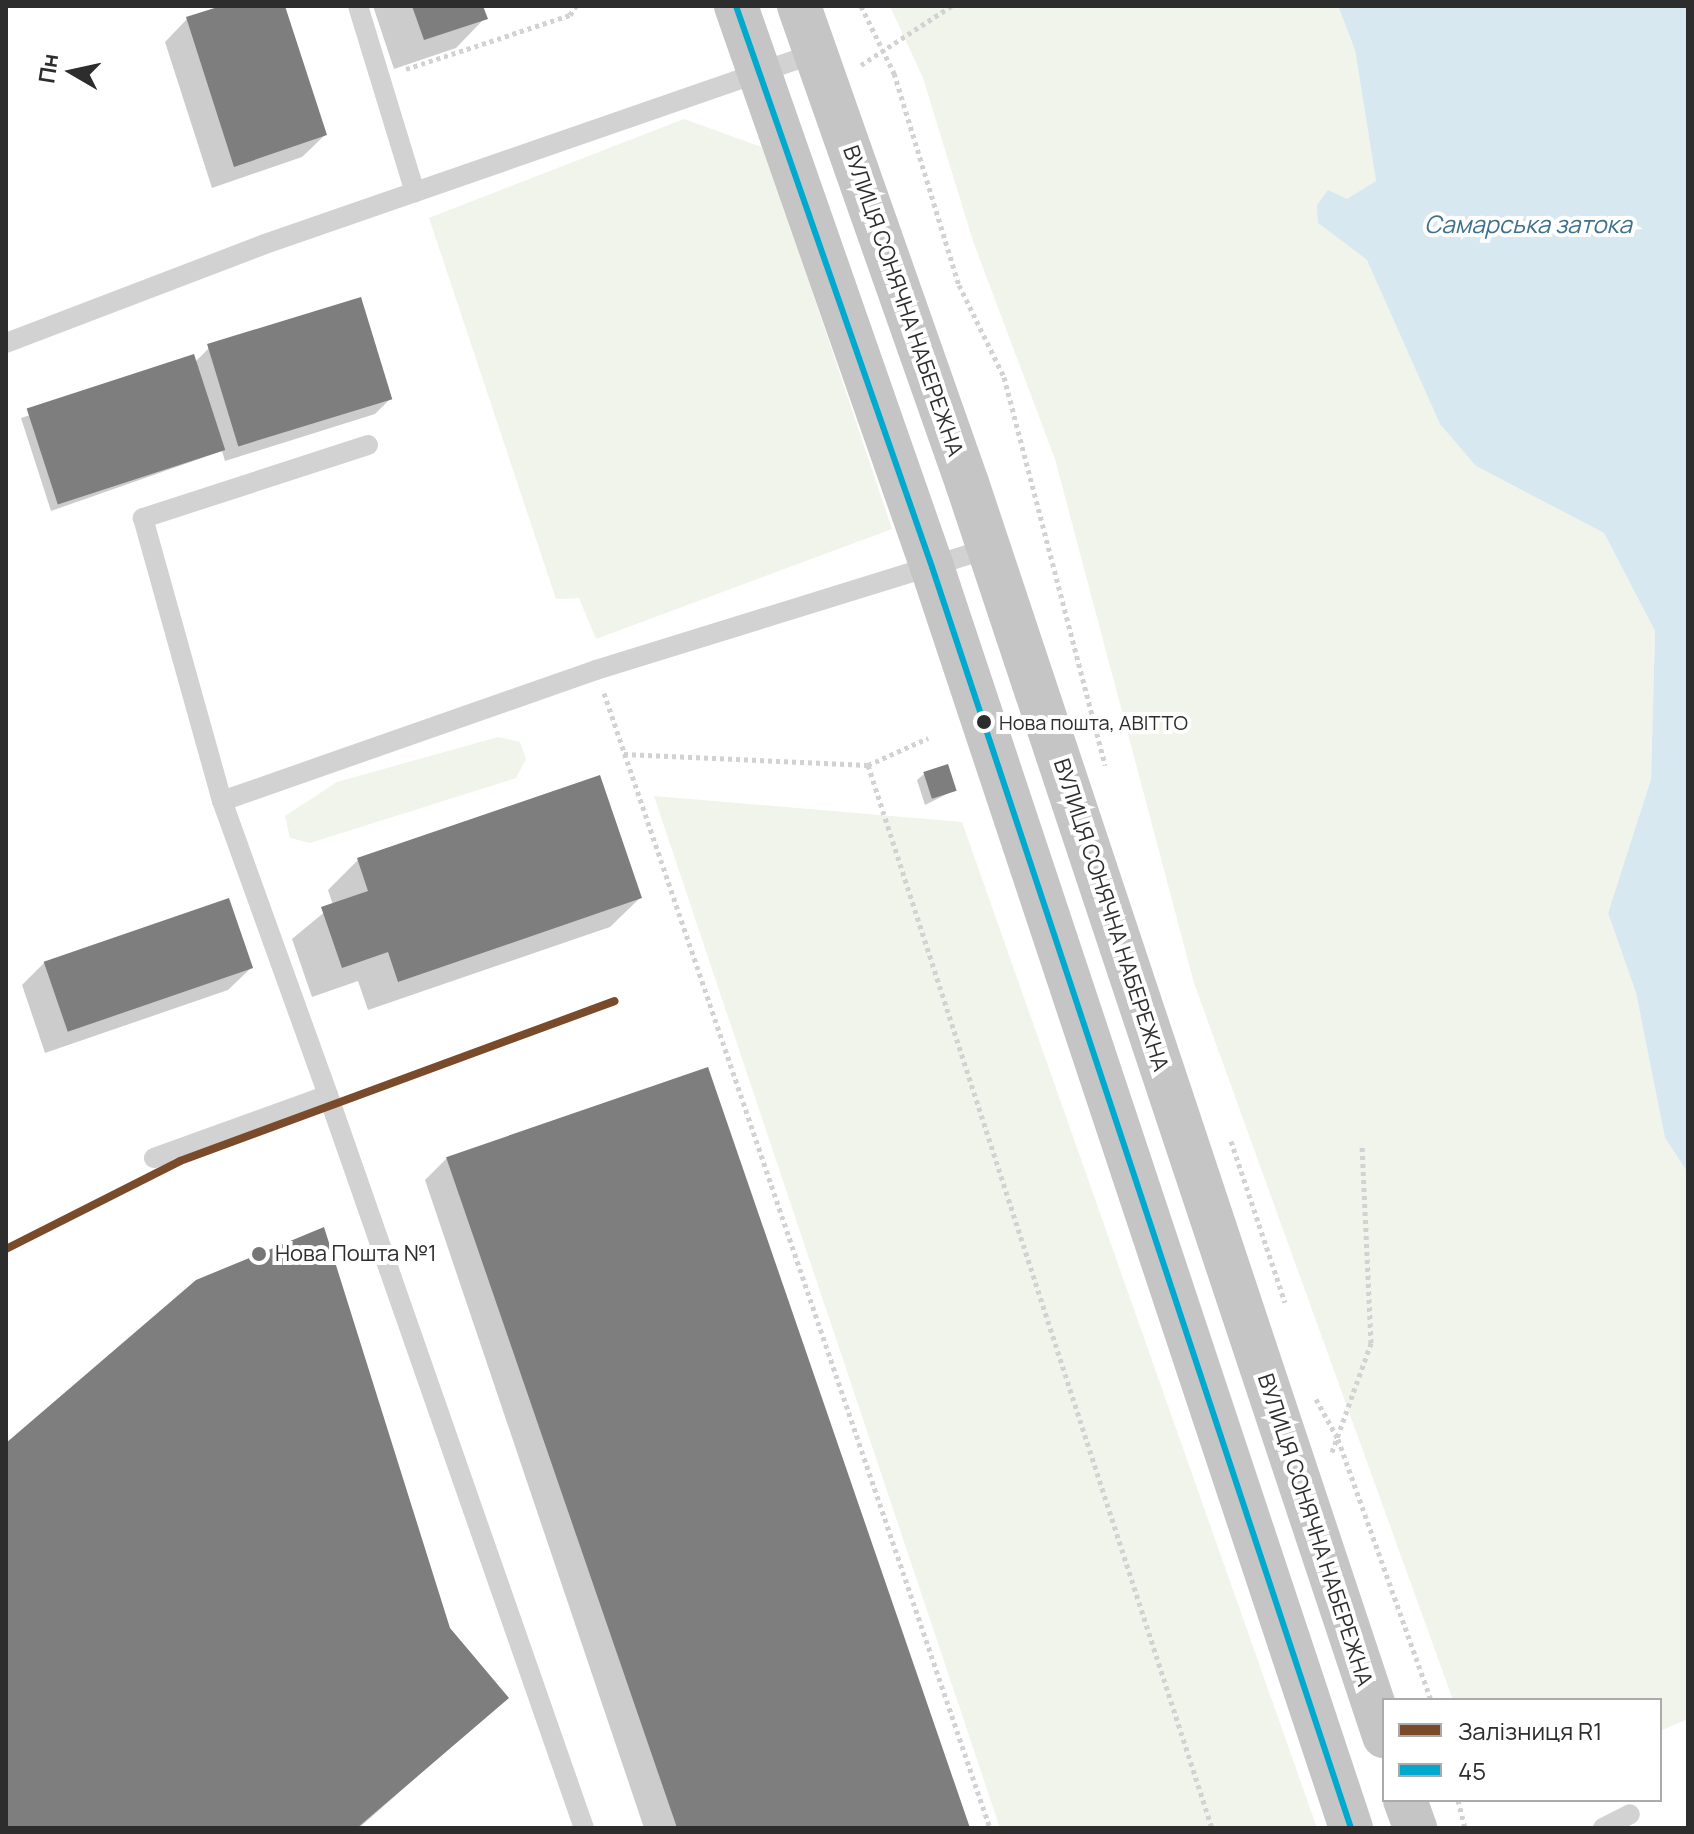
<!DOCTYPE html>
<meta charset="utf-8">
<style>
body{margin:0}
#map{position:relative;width:1694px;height:1834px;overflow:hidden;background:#fff;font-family:Manrope,sans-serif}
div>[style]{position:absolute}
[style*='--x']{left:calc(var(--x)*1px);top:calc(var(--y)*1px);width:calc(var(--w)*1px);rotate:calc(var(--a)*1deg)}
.green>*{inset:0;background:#f0f4eb}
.water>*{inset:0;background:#d8e8f0}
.shadow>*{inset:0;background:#0003}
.building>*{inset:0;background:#7e7e7e;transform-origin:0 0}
.path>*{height:5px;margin-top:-2.5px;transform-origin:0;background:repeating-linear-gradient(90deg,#d2d2d2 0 4px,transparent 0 8px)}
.lane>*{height:20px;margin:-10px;padding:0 10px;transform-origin:10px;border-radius:10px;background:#d2d2d2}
.primary>*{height:44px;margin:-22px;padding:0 22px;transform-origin:22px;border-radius:22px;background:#c5c5c5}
.bus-1>*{height:6px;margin:-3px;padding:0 3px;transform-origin:3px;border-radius:3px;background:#00a9ce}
.rail-1>*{height:8px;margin:-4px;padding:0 4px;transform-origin:4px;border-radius:4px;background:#7a4b2a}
.dots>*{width:22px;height:22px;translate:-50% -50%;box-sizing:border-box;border:4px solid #fff;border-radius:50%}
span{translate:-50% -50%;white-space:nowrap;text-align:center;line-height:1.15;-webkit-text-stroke:8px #fff;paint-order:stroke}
.bus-label{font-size:20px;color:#2d2d2d}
.left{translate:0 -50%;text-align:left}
.street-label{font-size:22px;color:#2d2d2d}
.poi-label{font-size:22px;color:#2d2d2d}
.water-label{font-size:24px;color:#3d718e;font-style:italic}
.frame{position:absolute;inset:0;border:8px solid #2d2d2d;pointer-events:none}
.legend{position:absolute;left:1382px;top:1698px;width:280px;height:104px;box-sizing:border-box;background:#fff;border:2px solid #ababab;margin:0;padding:10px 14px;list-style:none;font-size:24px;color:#2d2d2d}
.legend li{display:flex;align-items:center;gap:16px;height:40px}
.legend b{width:40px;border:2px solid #ababab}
.north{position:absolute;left:32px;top:32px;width:80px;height:80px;-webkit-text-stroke:6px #fff;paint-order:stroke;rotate:279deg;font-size:22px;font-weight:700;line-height:32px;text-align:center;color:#2d2d2d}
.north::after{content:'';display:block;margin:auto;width:28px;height:36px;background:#2d2d2d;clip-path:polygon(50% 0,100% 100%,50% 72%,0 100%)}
</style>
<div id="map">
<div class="green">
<i style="clip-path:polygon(890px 6px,1338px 6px,1355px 50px,1376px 181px,1318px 223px,1367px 260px,1476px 466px,1604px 533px,1655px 631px,1651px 779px,1608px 913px,1636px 993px,1665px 1138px,1688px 1173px,1688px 1719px,1660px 1731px,1660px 1700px,1453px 1700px,1194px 983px,1055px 459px,973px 241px,923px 78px)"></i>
<i style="clip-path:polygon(684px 119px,764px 148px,892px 529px,596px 639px,579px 598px,556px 599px,429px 218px)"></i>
<i style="clip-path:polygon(498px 737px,520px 742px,526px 759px,516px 778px,310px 843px,290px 838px,285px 816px,337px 782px)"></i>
<i style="clip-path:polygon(654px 796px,962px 822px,1317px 1828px,1000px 1828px)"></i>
</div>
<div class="water">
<i style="clip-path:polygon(1338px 6px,1688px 6px,1688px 1173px,1665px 1138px,1636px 993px,1608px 913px,1651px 779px,1655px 631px,1604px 533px,1476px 466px,1440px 424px,1367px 260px,1318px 223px,1317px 205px,1328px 190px,1347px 199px,1376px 181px,1355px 50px)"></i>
</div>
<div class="shadow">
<i style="clip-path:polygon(227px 6px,283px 6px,325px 135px,302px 157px,212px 188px,165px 42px,187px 19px)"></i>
<i style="clip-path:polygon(373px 6px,481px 6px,485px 18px,456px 48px,394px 69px)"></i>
<i style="clip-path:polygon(209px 348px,390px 399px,375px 414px,225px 461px,222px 451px,51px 511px,21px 418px,195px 362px)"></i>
<i style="clip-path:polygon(924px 774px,955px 790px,925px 805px,917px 780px)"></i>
<i style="clip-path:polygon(358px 860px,640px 898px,610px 927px,368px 1010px,358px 981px,312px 997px,292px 939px,333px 905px,328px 890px)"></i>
<i style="clip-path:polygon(44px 963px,251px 968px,228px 990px,45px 1053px,22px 985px)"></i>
<i style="clip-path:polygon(447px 1158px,963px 1828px,644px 1828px,425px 1180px)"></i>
<i style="clip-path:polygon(6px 1445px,506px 1698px,359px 1828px,6px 1828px)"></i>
</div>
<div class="building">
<i style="clip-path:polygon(221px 6px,285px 6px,327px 135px,234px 167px,186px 17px)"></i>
<i style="clip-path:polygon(412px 6px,483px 6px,488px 19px,424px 40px)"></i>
<i style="left:361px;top:297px;width:107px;height:161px;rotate:73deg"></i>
<i style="left:194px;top:354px;width:101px;height:176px;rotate:72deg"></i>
<i style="left:948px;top:764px;width:28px;height:26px;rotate:72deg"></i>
<i style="clip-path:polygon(600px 775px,642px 898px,398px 982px,388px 952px,342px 968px,321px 907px,368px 891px,357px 858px)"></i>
<i style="left:229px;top:898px;width:74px;height:196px;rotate:71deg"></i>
<i style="left:708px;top:1067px;width:803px;height:277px;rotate:71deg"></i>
<i style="clip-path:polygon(324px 1227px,450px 1628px,509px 1698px,357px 1828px,6px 1828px,6px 1443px,196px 1280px)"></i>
</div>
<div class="path">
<i style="--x:861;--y:6;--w:75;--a:63.8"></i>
<i style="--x:894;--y:73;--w:222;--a:73"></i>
<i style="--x:959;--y:285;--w:102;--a:63.9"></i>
<i style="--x:1004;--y:377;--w:401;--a:75.4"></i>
<i style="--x:861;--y:65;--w:108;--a:-33.2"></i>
<i style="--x:406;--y:69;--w:173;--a:-18.2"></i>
<i style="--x:570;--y:15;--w:11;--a:-56"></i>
<i style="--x:604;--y:693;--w:1199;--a:71.22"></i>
<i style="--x:624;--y:754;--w:244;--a:2.6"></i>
<i style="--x:868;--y:765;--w:66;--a:-24.2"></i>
<i style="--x:868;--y:765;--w:1117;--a:72.07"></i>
<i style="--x:1231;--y:1141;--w:170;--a:71.5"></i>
<i style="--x:1316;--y:1399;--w:46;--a:61.2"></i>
<i style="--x:1338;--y:1439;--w:277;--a:70.4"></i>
<i style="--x:1332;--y:1452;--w:116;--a:-70.3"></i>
<i style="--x:1371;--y:1343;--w:199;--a:-92.6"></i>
<i style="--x:1458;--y:1800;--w:29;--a:76"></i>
</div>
<div class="lane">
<i style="--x:358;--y:6;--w:195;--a:73"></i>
<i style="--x:6;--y:343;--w:277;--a:-20.9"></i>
<i style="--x:265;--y:244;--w:583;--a:-19.12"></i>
<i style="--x:368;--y:445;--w:237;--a:162"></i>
<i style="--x:143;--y:518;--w:294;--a:74.4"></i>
<i style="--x:222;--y:801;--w:396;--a:-19.3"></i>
<i style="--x:596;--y:670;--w:412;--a:-17.2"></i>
<i style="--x:328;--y:1095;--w:776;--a:70.75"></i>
<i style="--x:154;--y:1158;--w:185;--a:-19.9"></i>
<i style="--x:328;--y:1095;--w:313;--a:-109.8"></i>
<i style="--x:1603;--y:1828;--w:30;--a:-27"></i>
</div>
<div class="primary">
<i style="--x:736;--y:6;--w:594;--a:70.74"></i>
<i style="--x:932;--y:567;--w:1329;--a:71.62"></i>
<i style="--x:799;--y:6;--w:506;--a:70.6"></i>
<i style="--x:967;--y:483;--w:1321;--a:71.59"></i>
<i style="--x:1405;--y:1800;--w:30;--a:70"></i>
</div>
<div class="bus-1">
<i style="--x:736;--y:6;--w:594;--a:70.74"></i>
<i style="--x:932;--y:567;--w:1329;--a:71.62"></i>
</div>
<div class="rail-1">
<i style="--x:6;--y:1249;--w:195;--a:-26.8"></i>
<i style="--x:180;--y:1161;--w:463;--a:-20.2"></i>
</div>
<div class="dots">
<i style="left:984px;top:722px;background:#2d2d2d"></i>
<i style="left:259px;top:1254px;background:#767676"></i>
</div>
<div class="bus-label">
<span class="left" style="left:999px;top:722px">Нова пошта, АВІТТО</span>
</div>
<div class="street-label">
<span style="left:903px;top:301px;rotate:71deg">ВУЛИЦЯ СОНЯЧНА НАБЕРЕЖНА</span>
<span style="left:1111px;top:915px;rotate:72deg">ВУЛИЦЯ СОНЯЧНА НАБЕРЕЖНА</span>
<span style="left:1315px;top:1530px;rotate:72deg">ВУЛИЦЯ СОНЯЧНА НАБЕРЕЖНА</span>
</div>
<div class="poi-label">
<span class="left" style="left:275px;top:1254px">Нова Пошта №1</span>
</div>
<div class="water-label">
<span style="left:1528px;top:224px">Самарська затока</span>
</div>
<div class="frame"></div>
<ul class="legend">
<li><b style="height:10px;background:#7a4b2a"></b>Залізниця R1</li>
<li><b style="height:10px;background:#00a9ce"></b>45</li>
</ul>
<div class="north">Пн</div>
</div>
